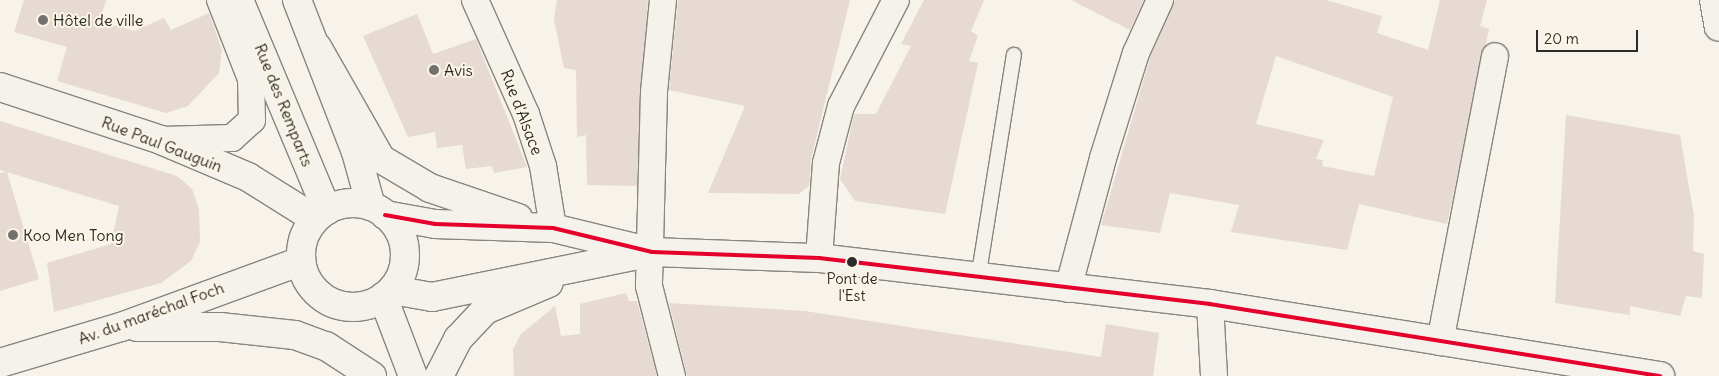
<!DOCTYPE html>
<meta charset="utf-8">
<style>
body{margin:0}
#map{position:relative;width:1719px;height:376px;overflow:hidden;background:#f7f3ea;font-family:Delius,sans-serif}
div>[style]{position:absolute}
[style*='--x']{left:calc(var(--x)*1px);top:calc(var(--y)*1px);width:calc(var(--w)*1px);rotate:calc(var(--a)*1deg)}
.building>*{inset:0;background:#e6dad2}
.roads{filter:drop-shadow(1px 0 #878581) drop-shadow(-1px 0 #878581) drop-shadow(0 1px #878581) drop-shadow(0 -1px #878581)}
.service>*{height:14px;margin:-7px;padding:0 7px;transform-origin:7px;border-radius:7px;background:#f5f2ec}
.minor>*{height:26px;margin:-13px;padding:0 13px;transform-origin:13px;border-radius:13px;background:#f5f2ec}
.tertiary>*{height:28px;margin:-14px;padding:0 14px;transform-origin:14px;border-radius:14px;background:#f5f2ec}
.secondary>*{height:28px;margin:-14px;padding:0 14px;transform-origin:14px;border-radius:14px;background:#f5f2ec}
.primary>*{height:28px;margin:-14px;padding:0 14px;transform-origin:14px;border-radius:14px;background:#f5f2ec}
.primary>.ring{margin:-14px;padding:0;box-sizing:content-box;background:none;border:28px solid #f5f2ec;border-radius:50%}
.bus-1>*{height:4px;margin:-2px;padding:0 2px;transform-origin:2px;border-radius:2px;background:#e4002b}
.dots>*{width:14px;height:14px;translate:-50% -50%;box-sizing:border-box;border:2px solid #fcf5e5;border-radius:50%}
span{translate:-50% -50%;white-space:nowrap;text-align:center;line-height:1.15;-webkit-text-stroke:4px #fcf5e5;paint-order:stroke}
.bus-label{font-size:15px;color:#2b2b2b}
.poi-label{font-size:16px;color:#2b2b2b}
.left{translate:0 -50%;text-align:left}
.street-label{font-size:16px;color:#2b2b2b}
.scale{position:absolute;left:1536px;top:30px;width:102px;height:22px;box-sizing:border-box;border:2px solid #2b2b2b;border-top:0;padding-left:6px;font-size:15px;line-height:18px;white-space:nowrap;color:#2b2b2b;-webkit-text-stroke:4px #fcf5e5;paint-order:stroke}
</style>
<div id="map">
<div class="building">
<i style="clip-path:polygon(24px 0,106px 0,100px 21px,134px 31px,164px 18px,171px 30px,209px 13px,222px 50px,219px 73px,188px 106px,166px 113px,57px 81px,67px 47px,14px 32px)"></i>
<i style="clip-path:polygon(557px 0,648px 0,637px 186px,587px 185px,586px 135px,577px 137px,576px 70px,564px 68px,554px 19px)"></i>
<i style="clip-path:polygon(678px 0,850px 0,811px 159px,809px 186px,799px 194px,708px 193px,745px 106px,669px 90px)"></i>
<i style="clip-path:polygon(924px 0,984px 0,971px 31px,978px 36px,969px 61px,978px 63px,945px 214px,855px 201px,840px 179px,854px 114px,876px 114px,911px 46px,901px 44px)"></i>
<i style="clip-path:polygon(1071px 0,1144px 0,1130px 30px)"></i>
<i style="clip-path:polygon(evenodd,1175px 0,1326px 0,1382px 16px,1377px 33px,1428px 50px,1440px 0,1487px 0,1480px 26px,1489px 29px,1447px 224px,1359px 204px,1347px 250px,1231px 232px,1239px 205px,1170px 193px,1160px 233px,1101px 225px,1150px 58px,1175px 0,1276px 56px,1393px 97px,1374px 176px,1322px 166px,1323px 160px,1316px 159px,1324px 140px,1256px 124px,1276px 56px)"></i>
<i style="clip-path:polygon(417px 14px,433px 54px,476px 39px,527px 167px,494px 173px,492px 166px,466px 169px,462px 145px,437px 148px,435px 132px,408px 137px,363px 36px)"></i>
<i style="clip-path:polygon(1566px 115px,1680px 135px,1694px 216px,1693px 251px,1704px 254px,1702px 298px,1686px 296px,1680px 316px,1630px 306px,1630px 315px,1555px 303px)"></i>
<i style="clip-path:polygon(0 121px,177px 176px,192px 189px,199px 209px,200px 242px,191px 261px,161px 283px,54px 312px,47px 263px,111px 244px,119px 206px,0 170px)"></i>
<i style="clip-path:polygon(7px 172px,39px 279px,0 291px,0 173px)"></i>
<i style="clip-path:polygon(626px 293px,629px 301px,637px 301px,657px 376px,514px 376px,513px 349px,521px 334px,555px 306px,561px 336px,580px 334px,580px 304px)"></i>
<i style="clip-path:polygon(669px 303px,805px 311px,1101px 357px,1106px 324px,1159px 333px,1153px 376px,687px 376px)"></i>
</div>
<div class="roads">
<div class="service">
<i style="--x:978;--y:279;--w:227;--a:-80.9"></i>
</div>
<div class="minor">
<i style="--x:475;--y:0;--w:125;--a:65.9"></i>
<i style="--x:526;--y:114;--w:55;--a:71.9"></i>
<i style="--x:543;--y:166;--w:63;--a:80.8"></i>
<i style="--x:663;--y:0;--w:92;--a:95.6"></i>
<i style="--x:654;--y:92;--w:194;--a:91.5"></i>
<i style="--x:649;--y:286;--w:93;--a:75.7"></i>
<i style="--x:161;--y:140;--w:71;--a:-1.6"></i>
<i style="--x:232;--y:138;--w:27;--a:-42"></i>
<i style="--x:252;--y:120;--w:41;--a:-91.4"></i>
<i style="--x:251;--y:79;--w:85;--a:-111.4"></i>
<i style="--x:819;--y:258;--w:95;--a:-85.8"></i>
<i style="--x:826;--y:163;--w:59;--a:-75.3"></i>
<i style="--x:841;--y:106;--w:119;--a:-62.6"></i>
<i style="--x:1068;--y:289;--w:136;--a:-75"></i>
<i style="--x:1103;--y:158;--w:110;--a:-72.6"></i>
<i style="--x:1136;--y:53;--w:58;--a:-65.6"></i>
<i style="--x:1210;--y:304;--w:72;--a:86.8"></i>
<i style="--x:1440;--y:342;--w:291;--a:-79.1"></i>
</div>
<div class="tertiary">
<i style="--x:0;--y:87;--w:169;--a:18.2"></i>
<i style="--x:161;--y:140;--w:95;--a:23"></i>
<i style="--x:248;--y:177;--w:79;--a:32.1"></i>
</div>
<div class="secondary">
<i style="--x:239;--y:0;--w:228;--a:67.3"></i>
<i style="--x:297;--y:0;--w:163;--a:68.8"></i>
<i style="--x:356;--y:152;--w:56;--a:74.5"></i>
<i style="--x:1714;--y:0;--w:27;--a:80"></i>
</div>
<div class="primary">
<i style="--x:317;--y:47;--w:129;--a:60.3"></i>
<i style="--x:381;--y:159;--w:57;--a:30.6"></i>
<i style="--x:430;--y:188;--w:93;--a:18.8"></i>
<i class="ring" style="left:301px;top:203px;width:76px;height:76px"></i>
<i style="--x:385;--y:215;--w:51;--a:10.2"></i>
<i style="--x:435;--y:224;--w:118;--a:1.9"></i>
<i style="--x:553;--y:228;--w:102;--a:13.6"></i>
<i style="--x:652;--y:252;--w:167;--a:2.1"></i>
<i style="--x:819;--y:258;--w:394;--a:6.7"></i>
<i style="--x:1210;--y:304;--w:456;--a:9.1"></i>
<i style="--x:392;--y:290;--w:41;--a:9.9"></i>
<i style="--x:432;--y:297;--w:215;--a:-11.5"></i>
<i style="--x:383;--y:297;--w:85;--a:69.2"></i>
<i style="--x:137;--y:327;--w:83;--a:0"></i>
<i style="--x:220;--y:327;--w:75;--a:6.1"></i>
<i style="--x:295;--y:335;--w:33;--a:20"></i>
<i style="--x:326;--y:346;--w:55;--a:33.1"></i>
<i style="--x:0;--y:363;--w:126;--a:-16.6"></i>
<i style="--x:121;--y:327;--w:192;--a:-20.1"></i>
<i style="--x:439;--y:376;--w:42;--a:-62.8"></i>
<i style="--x:458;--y:339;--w:40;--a:-47"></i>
<i style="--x:485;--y:310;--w:69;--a:-22.9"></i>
</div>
</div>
<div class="bus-1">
<i style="--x:385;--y:215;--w:51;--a:10.2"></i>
<i style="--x:435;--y:224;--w:118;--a:1.9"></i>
<i style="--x:553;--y:228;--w:102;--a:13.6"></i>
<i style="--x:652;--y:252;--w:167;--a:2.1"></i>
<i style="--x:819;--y:258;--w:394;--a:6.7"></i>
<i style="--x:1210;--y:304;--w:456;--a:9.1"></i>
</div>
<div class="dots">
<i style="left:43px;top:20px;background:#72716e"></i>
<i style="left:434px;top:70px;background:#72716e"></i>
<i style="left:13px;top:235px;background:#72716e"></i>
<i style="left:852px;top:262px;background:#2b2b2b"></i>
</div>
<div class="bus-label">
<span style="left:852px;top:287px">Pont de<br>l'Est</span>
</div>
<div class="poi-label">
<span class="left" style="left:53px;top:20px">Hôtel de ville</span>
<span class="left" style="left:444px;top:70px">Avis</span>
<span class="left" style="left:23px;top:235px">Koo Men Tong</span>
</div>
<div class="street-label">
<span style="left:284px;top:105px;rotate:68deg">Rue des Remparts</span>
<span style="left:522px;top:112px;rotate:69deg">Rue d'Alsace</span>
<span style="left:162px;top:144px;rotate:21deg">Rue Paul Gauguin</span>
<span style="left:151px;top:313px;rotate:-20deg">Av. du maréchal Foch</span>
</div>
<div class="scale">20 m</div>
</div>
